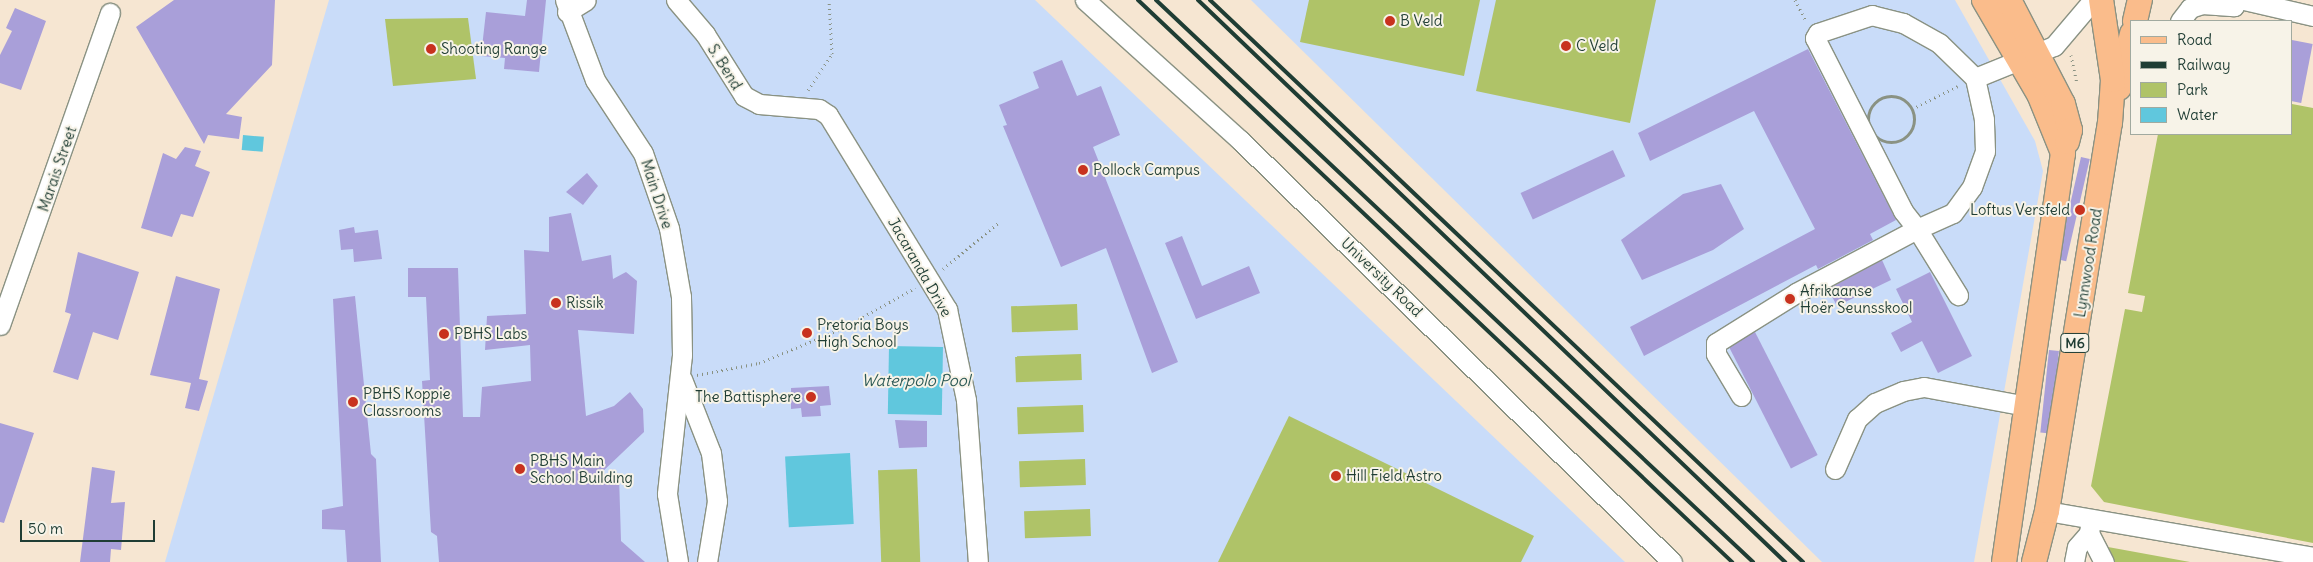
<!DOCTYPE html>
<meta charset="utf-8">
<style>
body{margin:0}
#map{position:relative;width:2313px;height:562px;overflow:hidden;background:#f6e6d2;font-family:Delius,sans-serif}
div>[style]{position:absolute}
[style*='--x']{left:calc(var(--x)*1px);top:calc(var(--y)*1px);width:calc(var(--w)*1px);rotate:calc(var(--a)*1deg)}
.built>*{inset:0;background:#c9dcf9}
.green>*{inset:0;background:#afc368;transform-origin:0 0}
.water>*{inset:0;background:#60c7dd;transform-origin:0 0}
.building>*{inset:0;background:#a99fd9;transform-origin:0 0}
.path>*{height:3px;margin-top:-1.5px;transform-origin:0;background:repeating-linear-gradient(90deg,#8a9283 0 1px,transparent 0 5px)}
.path>.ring{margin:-1.5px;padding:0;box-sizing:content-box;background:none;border:3px solid #8a9283;border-radius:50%}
.roads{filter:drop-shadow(1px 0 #8a9283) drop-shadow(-1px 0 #8a9283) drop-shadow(0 1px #8a9283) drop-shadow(0 -1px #8a9283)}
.minor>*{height:19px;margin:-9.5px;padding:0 9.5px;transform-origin:9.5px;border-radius:9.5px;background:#fff}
.major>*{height:24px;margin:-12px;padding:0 12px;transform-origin:12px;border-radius:12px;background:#fabc8b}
.rail>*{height:4px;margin:-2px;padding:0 2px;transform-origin:2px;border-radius:2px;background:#1f3d34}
.dots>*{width:14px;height:14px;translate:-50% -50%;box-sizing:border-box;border:2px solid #f7f3e8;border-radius:50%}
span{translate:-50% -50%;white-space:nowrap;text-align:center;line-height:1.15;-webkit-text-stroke:4px #f7f3e8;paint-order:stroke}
.shield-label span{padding:1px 4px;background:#f7f3e8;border:1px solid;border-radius:4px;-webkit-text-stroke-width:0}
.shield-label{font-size:14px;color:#1f3d34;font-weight:700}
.poi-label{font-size:15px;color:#1f3d34}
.left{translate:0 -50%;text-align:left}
.right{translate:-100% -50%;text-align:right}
.street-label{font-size:15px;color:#1f3d34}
.water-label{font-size:16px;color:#2c5956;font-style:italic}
.legend{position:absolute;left:2130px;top:20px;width:162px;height:115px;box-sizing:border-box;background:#f7f3e8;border:1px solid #a1aaa0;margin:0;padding:6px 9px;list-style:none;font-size:15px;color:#1f3d34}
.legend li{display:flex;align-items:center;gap:10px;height:25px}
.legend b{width:25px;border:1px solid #a1aaa0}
.scale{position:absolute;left:20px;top:520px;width:135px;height:22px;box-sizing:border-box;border:2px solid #1f3d34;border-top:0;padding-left:6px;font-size:15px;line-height:18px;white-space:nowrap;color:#1f3d34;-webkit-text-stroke:4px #f7f3e8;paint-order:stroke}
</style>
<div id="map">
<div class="built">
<i style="clip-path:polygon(329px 0,1035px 0,1625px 562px,165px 562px)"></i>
<i style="clip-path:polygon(1251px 0,1955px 0,2035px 141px,2043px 171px,1974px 562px,1822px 562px)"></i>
</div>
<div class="green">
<i style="clip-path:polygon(1309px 0,1480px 0,1464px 76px,1300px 42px)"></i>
<i style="clip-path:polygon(1496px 0,1656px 0,1630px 123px,1476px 91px)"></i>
<i style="clip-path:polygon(468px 18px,476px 79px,393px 86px,385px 19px)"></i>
<i style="clip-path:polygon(2292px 104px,2313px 108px,2313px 543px,2104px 502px,2091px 486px,2125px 309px,2142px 312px,2145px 296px,2128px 293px,2158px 134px,2292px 134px)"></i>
<i style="left:1077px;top:304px;width:26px;height:66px;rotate:88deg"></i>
<i style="left:1081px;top:354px;width:26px;height:66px;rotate:88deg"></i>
<i style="left:1083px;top:405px;width:27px;height:66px;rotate:88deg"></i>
<i style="clip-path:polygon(1289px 416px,1534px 536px,1521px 562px,1218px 562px)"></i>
<i style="left:1085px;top:459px;width:26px;height:66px;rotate:88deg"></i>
<i style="left:917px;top:469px;width:93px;height:39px;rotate:88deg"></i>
<i style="left:1090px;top:509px;width:27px;height:66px;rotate:88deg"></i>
<i style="clip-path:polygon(2108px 547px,2190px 562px,2115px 562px)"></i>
</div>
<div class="water">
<i style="left:243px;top:135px;width:21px;height:15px;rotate:5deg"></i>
<i style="left:889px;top:346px;width:54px;height:68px;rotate:1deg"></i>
<i style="left:850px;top:453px;width:71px;height:65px;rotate:87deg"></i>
</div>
<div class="building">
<i style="clip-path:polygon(174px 0,275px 0,272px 65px,226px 114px,242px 117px,239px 139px,208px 135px,204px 144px,136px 27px)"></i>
<i style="clip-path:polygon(527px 0,546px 0,539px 72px,504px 69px,505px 58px,481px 56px,486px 12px,525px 16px)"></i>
<i style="clip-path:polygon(15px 8px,46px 21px,21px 90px,0 83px,0 55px,12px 31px,6px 28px)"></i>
<i style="left:2292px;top:40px;width:21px;height:60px;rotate:11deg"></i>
<i style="clip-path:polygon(1808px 49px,1896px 220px,1870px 234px,1873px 240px,1818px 269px,1816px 265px,1644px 356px,1630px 327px,1815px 229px,1754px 111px,1650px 161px,1638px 133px)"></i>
<i style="clip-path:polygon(1062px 60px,1077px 96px,1101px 86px,1120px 135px,1093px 147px,1178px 362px,1152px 373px,1106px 248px,1061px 267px,1003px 126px,1007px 125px,999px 105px,1039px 88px,1033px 72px)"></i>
<i style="clip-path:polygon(185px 147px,201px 151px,195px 166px,210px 172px,193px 217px,181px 214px,172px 237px,141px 228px,163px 153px,176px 159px)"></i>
<i style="left:1613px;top:150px;width:29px;height:102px;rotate:65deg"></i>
<i style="left:2081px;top:157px;width:9px;height:105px;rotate:13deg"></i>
<i style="clip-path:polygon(587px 173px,598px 186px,583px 205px,566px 192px)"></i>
<i style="clip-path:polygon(1721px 184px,1744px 229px,1713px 250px,1642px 280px,1621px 240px,1683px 194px)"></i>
<i style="clip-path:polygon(571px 213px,582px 261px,611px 255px,613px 279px,626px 272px,637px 281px,634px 334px,578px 330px,586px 416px,614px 406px,630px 392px,643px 409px,644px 432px,600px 474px,619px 475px,621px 541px,645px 562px,439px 562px,437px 536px,431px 532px,422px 381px,430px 380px,426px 297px,408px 297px,408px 268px,458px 268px,463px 417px,480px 417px,482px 387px,531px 381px,530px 345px,485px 350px,487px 316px,526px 314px,524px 250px,549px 252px,549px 217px)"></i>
<i style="clip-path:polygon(354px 227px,355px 233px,378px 230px,382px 259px,354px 262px,353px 249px,341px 250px,339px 230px)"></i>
<i style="clip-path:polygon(1182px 236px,1202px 286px,1249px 266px,1260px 293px,1196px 319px,1165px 243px)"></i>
<i style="clip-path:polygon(78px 252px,139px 272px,118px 340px,93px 332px,78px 380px,53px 372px,71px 314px,65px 312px)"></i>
<i style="clip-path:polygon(1882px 260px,1891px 280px,1837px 306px,1828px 289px)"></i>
<i style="clip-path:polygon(1930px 272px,1972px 356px,1938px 373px,1922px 341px,1901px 352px,1891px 333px,1912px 322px,1896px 289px)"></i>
<i style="clip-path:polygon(176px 276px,220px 289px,199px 379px,208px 381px,199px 411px,185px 408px,191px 383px,150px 375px)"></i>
<i style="clip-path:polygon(355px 296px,371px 454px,376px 459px,381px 562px,347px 562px,345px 530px,322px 529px,322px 510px,343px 506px,333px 299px)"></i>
<i style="left:1755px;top:332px;width:138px;height:30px;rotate:63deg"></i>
<i style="left:2049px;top:350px;width:10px;height:83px;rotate:6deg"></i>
<i style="clip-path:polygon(829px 386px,831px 405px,820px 406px,821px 416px,802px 417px,801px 408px,791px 409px,791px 388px)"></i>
<i style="clip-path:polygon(895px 420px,927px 421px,927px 447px,899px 448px)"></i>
<i style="clip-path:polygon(0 423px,34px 433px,4px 523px,0 522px)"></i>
<i style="clip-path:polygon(92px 467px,115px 471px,111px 503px,125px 502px,121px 550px,111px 549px,110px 562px,80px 562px)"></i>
</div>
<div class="path">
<i style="--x:1795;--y:0;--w:24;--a:62"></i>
<i style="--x:2071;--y:55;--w:29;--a:78"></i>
<i style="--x:808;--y:90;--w:43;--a:-56.3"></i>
<i style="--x:832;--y:54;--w:54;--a:-93.2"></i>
<i class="ring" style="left:1868px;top:96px;width:43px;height:43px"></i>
<i style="--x:1912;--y:109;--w:51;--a:-26.6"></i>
<i style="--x:943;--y:269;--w:72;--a:-39.9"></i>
<i style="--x:697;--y:375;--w:63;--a:-11"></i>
<i style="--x:759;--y:363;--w:89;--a:-22.5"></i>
<i style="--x:841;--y:329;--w:85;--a:-29"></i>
</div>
<div class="roads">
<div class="minor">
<i style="--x:565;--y:0;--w:85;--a:69.4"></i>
<i style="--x:595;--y:80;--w:87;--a:56.7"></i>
<i style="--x:643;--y:153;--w:79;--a:70.9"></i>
<i style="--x:669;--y:228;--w:70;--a:80.1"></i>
<i style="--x:681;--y:297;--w:58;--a:89"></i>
<i style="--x:682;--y:355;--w:140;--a:96.2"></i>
<i style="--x:667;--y:494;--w:69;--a:80.8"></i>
<i style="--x:676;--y:0;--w:45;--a:49.5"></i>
<i style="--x:705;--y:34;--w:73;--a:57.8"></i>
<i style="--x:744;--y:96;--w:17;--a:28"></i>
<i style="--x:759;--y:104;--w:60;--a:4.8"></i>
<i style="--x:819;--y:109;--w:11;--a:34"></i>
<i style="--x:828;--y:115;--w:228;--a:58.5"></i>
<i style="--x:947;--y:309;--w:93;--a:78.2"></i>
<i style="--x:966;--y:400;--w:162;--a:85.8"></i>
<i style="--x:1085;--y:0;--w:209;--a:42.1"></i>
<i style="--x:1240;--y:140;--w:604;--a:44.33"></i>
<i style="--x:2244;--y:0;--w:71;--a:13.1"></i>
<i style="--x:567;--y:12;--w:22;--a:-32"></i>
<i style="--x:2180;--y:21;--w:16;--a:-52"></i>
<i style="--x:2190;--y:8;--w:13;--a:-18"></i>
<i style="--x:2202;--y:4;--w:32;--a:4"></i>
<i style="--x:2234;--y:6;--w:6;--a:-81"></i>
<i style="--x:1975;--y:78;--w:85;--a:-22.1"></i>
<i style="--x:2054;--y:46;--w:60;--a:-49.7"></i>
<i style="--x:0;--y:325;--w:331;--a:-70.6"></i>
<i style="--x:682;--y:379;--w:79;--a:68.6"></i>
<i style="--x:711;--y:453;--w:48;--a:82.9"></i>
<i style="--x:717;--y:501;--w:62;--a:99.3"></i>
<i style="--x:1741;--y:396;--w:49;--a:-120.8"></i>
<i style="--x:1716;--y:354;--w:11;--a:-90"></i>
<i style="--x:1716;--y:343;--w:94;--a:-32"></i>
<i style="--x:1796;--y:293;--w:137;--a:-27.9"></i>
<i style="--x:1917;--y:229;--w:39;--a:-24"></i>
<i style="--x:1953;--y:213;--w:32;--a:-54"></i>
<i style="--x:1972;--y:187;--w:38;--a:-70"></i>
<i style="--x:1985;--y:151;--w:32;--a:-92"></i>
<i style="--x:1984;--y:119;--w:42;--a:-102.4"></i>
<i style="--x:1975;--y:78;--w:50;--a:-135.8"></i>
<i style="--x:1939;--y:43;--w:41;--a:-150.9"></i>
<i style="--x:1903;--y:23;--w:32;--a:-166"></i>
<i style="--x:1872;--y:15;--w:57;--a:161.6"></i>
<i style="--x:1818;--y:33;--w:6;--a:121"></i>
<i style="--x:1815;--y:38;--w:194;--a:63"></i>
<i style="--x:1903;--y:211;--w:23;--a:52"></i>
<i style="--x:1917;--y:229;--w:78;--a:58.2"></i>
<i style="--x:1835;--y:469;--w:55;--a:-66.3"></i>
<i style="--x:1857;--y:419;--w:24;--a:-42"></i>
<i style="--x:1875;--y:403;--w:30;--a:-23"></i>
<i style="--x:1903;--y:391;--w:21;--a:-11"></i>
<i style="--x:1924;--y:387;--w:105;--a:10.5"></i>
<i style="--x:2047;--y:511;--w:270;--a:9.8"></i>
<i style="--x:2091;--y:519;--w:14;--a:98"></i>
<i style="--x:2089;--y:533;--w:33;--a:63"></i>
<i style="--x:2074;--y:562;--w:15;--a:-79"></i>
<i style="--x:2077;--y:547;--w:18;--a:-49"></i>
</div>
<div class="major">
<i style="--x:1984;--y:0;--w:109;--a:59.7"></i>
<i style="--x:2039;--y:94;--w:64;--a:67.9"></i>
<i style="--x:2063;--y:153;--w:413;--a:98.2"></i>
<i style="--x:2009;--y:0;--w:117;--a:62.6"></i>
<i style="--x:2063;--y:104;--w:27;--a:75"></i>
<i style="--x:2070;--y:130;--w:12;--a:104"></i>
<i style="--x:2135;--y:21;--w:22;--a:-77"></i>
<i style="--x:2119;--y:88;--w:56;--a:-76.5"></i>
<i style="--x:2034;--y:562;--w:53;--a:-75.7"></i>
<i style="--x:2047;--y:511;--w:393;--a:-80.8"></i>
<i style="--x:2110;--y:123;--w:43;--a:-86"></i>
<i style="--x:2113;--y:80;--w:81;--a:-98.5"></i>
</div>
</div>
<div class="rail">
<i style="--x:1138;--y:0;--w:818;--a:43.41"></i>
<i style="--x:1156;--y:0;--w:820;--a:43.27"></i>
<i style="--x:1198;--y:0;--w:813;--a:43.75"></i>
<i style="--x:1210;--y:0;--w:817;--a:43.46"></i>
</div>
<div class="dots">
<i style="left:1390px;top:21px;background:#c8321e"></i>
<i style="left:1566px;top:46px;background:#c8321e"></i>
<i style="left:431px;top:49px;background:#c8321e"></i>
<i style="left:1083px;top:170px;background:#c8321e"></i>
<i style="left:2080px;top:210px;background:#c8321e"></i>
<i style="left:1790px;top:299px;background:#c8321e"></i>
<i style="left:556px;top:303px;background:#c8321e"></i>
<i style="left:807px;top:333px;background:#c8321e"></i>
<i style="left:444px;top:334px;background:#c8321e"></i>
<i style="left:811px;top:397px;background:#c8321e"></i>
<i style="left:353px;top:402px;background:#c8321e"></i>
<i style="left:520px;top:469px;background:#c8321e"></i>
<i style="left:1336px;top:476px;background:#c8321e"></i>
</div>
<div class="shield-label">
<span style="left:2075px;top:343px">M6</span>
</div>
<div class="poi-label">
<span class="left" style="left:1400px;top:21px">B Veld</span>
<span class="left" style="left:1576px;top:46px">C Veld</span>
<span class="left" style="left:441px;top:49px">Shooting Range</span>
<span class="left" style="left:1093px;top:170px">Pollock Campus</span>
<span class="right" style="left:2070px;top:210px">Loftus Versfeld</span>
<span class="left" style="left:1800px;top:299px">Afrikaanse<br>Hoër Seunsskool</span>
<span class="left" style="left:566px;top:303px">Rissik</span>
<span class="left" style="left:817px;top:333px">Pretoria Boys<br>High School</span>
<span class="left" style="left:454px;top:334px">PBHS Labs</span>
<span class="left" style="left:363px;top:402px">PBHS Koppie<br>Classrooms</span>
<span class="right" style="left:801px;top:397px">The Battisphere</span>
<span class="left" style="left:530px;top:469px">PBHS Main<br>School Building</span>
<span class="left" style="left:1346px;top:476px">Hill Field Astro</span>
</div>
<div class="street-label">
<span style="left:725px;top:67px;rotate:58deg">S. Bend</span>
<span style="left:57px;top:169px;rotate:-71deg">Marais Street</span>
<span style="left:657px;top:194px;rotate:72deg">Main Drive</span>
<span style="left:2088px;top:263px;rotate:-81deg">Lynnwood Road</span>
<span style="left:920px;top:267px;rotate:60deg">Jacaranda Drive</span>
<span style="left:1382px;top:277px;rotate:44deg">University Road</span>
</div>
<div class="water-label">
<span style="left:916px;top:380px">Waterpolo Pool</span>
</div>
<ul class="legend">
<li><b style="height:6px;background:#fabc8b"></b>Road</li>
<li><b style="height:6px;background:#1f3d34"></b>Railway</li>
<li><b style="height:14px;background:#afc368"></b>Park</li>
<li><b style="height:14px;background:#60c7dd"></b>Water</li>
</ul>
<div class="scale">50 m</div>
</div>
